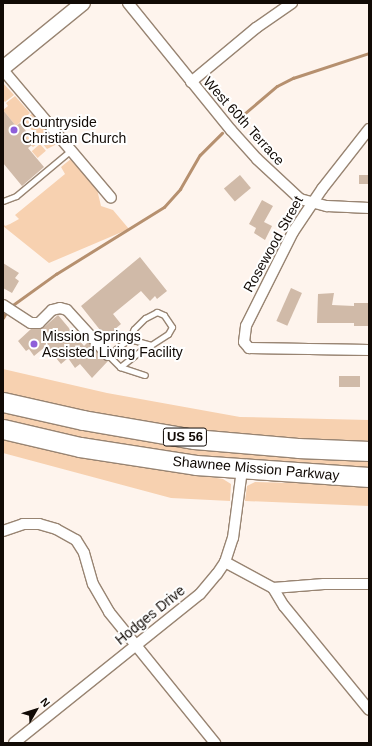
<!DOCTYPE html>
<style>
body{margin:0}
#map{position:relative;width:372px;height:746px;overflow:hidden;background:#fef4ed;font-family:Arial,sans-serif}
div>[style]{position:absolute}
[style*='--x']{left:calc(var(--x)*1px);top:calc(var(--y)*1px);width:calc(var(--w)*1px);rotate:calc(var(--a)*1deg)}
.green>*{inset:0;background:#f7d1b0;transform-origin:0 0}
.stream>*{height:2.5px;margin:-1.25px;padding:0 1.25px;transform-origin:1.25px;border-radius:1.25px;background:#b6906f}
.building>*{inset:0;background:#d0baa8;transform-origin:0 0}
.roads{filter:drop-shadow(1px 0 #988472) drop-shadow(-1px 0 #988472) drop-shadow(0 1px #988472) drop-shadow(0 -1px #988472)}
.lane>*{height:5px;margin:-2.5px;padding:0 2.5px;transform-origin:2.5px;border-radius:2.5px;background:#fff}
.street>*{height:10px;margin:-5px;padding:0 5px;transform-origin:5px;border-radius:5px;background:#fff}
.secondary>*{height:14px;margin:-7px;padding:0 7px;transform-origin:7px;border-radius:7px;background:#fff}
.highway>*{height:19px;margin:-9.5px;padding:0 9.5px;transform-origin:9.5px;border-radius:9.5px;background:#fff}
.dots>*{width:11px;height:11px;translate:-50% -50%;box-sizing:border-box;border:2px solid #fff;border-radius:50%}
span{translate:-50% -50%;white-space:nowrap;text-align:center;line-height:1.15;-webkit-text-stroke:4px #fff;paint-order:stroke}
.shield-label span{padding:1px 3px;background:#fff;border:1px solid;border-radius:3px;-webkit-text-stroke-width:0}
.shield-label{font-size:13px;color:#110a05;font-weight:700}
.street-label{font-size:14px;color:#110a05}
.poi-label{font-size:14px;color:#110a05}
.left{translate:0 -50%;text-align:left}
.frame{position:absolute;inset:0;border:4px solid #110a05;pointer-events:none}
.north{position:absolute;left:16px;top:690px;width:40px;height:40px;-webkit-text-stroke:3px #fff;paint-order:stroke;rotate:51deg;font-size:11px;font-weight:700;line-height:16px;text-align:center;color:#110a05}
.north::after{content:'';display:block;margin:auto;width:14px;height:18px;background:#110a05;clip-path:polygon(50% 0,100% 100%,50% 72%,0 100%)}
</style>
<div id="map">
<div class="green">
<i style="clip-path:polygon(3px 83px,14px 95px,5px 102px,3px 100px)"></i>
<i style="clip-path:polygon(15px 96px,30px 113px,16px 126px,3px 110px,8px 106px,6px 103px)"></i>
<i style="left:34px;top:112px;width:27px;height:13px;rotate:51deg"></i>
<i style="left:31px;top:132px;width:13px;height:8px;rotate:51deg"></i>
<i style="clip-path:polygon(52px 134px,59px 143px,47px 149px,42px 143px)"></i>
<i style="left:40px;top:144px;width:9px;height:11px;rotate:49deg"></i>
<i style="clip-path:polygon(72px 158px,97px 189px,101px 206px,113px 210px,129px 229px,49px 263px,3px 226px,3px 223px,5px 226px,10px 224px,19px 219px,15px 215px,65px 174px,61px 167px)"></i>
<i style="clip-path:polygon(3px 369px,107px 393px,240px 417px,369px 420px,369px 441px,257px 436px,176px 427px,53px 405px,3px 393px)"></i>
<i style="clip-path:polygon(3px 410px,369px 457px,369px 469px,293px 466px,140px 450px,3px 422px)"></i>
<i style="clip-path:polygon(3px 438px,86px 457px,223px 479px,231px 484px,230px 501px,171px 498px,3px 453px)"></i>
<i style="clip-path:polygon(255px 482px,369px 485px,369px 506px,245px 501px,247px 486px)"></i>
</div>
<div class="stream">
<i style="--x:237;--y:120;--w:52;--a:-40.4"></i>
<i style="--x:277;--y:86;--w:18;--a:-27"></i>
<i style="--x:293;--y:78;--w:80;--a:-18.2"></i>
<i style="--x:10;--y:307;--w:57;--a:-35.7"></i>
<i style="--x:56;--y:274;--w:127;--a:-31.8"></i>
<i style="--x:164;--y:207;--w:24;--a:-48"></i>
<i style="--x:180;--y:189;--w:39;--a:-60"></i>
<i style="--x:200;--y:155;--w:31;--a:-45"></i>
<i style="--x:3;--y:318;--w:8;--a:-60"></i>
</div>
<div class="building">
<i style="clip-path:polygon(3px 110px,16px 126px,20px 123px,28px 134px,25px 137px,32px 145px,28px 148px,44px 167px,22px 186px,3px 163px)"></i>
<i style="left:240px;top:175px;width:17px;height:21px;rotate:50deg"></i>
<i style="left:359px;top:175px;width:10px;height:9px"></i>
<i style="clip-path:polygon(262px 200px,273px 206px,264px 222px,272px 226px,265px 240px,254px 233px,256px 228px,249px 224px)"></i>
<i style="clip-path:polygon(140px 257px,167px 291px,157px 299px,155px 296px,150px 301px,141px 291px,113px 314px,121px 324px,115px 329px,117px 332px,108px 340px,81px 306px)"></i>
<i style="clip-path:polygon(3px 263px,19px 273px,15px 278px,19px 281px,12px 293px,3px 288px)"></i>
<i style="left:291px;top:288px;width:12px;height:36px;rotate:24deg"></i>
<i style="clip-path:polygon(334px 293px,332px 305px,354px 306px,354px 303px,368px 303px,369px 326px,354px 326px,354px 323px,317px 323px,318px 294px)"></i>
<i style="clip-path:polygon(58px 315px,84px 346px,88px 342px,108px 361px,92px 378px,80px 364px,75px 368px,68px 358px,61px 364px,46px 346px,34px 356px,29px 349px,26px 351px,18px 341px,31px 329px,43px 328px)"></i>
<i style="left:339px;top:376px;width:21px;height:11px"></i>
</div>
<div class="roads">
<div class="lane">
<i style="--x:3;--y:201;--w:14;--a:-21"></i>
<i style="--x:16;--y:196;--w:72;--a:-39.9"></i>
<i style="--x:129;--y:339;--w:23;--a:15"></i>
<i style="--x:151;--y:345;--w:20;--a:-33"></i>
<i style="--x:168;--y:334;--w:8;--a:-60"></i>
<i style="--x:172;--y:327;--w:14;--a:-124"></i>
<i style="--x:164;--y:315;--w:8;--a:-157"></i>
<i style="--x:157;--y:312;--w:13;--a:153"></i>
<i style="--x:145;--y:318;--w:16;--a:135"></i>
<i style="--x:134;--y:329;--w:11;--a:117"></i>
<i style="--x:129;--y:339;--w:26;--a:143"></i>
<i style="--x:108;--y:355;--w:17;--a:45"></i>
<i style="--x:120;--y:367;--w:26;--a:18"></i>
<i style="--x:120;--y:367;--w:36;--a:-38"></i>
</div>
<div class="street">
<i style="--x:128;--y:3;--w:164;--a:51"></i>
<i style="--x:231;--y:130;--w:39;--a:48"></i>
<i style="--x:257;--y:159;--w:59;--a:42.9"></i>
<i style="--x:300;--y:199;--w:28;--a:15"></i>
<i style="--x:327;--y:206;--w:42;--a:2.7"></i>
<i style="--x:3;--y:70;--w:167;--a:49.8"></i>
<i style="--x:191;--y:82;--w:85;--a:-39.7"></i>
<i style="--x:256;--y:28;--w:44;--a:-34.8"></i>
<i style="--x:369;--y:129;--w:76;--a:128.1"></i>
<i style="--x:322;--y:189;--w:52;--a:124"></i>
<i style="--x:293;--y:232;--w:105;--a:116.6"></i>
<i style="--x:246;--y:326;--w:16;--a:97"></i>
<i style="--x:244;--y:342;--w:8;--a:50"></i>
<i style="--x:249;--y:348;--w:120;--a:1"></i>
<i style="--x:3;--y:305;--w:33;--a:33"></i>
<i style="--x:31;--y:323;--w:8;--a:0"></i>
<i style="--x:39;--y:323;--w:18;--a:-45"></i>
<i style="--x:52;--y:310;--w:8;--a:-14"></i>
<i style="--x:60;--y:308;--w:7;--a:16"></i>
<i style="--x:67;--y:310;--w:61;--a:47.7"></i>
<i style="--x:3;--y:531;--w:21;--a:-19"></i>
<i style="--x:23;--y:524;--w:16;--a:0"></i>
<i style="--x:39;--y:524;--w:18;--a:16"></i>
<i style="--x:56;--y:529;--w:23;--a:29"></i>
<i style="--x:76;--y:540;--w:15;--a:58"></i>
<i style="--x:84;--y:553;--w:32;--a:74"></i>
<i style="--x:93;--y:584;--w:32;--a:60"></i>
<i style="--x:109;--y:612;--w:169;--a:51"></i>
<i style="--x:225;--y:562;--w:55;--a:28.4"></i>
<i style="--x:273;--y:588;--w:21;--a:59"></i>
<i style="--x:284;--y:606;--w:134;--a:50.7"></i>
<i style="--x:273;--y:588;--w:51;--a:-4.5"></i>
<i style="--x:324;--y:584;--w:45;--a:0"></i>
<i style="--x:14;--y:743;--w:238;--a:-38.7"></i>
<i style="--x:200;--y:594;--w:26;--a:-50"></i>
<i style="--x:217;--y:574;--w:14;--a:-56"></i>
<i style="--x:225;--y:562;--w:25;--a:-72"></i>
<i style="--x:233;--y:538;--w:69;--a:-82.5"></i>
</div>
<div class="secondary">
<i style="--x:3;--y:68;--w:103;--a:-39.1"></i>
</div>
<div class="highway">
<i style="--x:3;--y:402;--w:82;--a:12.7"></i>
<i style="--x:83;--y:420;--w:113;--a:9.7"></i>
<i style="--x:194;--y:439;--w:104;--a:4.9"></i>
<i style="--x:298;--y:448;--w:71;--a:2.4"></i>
<i style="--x:3;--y:429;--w:79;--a:13.2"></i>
<i style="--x:80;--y:447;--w:117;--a:8.8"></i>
<i style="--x:196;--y:465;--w:173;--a:4"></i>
</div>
</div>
<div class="dots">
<i style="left:14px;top:130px;background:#8e5fd9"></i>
<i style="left:34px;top:344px;background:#8e5fd9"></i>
</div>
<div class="shield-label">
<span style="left:185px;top:437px">US 56</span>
</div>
<div class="street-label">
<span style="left:244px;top:121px;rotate:48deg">West 60th Terrace</span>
<span style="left:273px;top:244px;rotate:-61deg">Rosewood Street</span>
<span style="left:256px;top:468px;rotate:5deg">Shawnee Mission Parkway</span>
<span style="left:150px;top:615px;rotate:-39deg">Hodges Drive</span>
</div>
<div class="poi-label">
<span class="left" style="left:22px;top:130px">Countryside<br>Christian Church</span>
<span class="left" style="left:42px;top:344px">Mission Springs<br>Assisted Living Facility</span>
</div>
<div class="frame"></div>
<div class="north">N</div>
</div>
